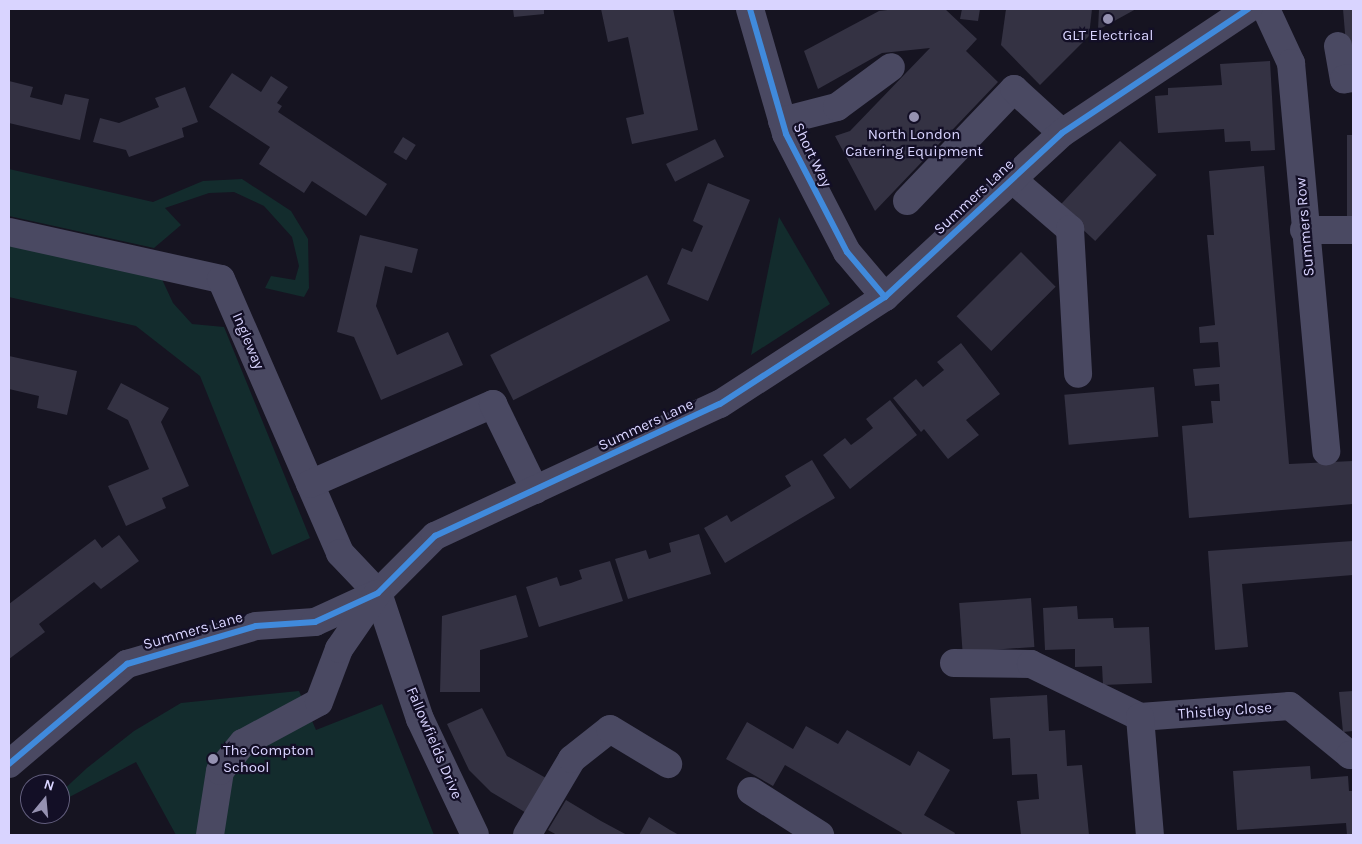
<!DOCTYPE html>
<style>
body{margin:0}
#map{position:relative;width:1362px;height:844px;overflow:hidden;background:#161421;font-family:Karla,sans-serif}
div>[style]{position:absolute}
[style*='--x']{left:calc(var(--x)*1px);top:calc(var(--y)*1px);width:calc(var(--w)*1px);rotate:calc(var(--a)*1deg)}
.green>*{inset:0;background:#132c2d}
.building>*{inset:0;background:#343243;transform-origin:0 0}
.minor>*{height:28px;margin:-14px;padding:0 14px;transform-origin:14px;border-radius:14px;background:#4a4962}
.cycleway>*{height:6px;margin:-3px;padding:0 3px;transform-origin:3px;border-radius:3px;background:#408adc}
.dots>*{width:14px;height:14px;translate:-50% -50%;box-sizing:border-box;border:2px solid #130f26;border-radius:50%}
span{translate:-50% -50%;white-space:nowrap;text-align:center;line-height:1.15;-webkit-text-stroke:4.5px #130f26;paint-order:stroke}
.poi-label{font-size:15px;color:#d9d4ff}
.left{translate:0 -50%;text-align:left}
.street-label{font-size:15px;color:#d9d4ff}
.frame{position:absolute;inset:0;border:10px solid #d9d4ff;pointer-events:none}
.north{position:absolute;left:20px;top:774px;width:50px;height:50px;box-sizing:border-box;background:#130f26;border:1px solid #625e7d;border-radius:50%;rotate:17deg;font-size:14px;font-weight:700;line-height:20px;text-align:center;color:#d9d4ff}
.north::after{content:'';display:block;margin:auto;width:18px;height:22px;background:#9591b1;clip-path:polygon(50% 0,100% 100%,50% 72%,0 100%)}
</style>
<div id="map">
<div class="green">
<i style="clip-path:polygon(9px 169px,153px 202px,203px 181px,242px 179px,291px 211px,308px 239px,309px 288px,304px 297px,265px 288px,271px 276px,295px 280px,299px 266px,292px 237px,264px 206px,234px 192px,209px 193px,165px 208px,181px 225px,154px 248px,9px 216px)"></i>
<i style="clip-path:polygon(779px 217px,830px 304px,751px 355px)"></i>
<i style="clip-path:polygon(9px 242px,160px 275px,173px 303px,192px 324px,224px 327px,310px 538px,272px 555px,200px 376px,136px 326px,9px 297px)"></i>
<i style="clip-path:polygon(299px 691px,316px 730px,382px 704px,434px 835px,176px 835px,136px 762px,60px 802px,60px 793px,87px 768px,134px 731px,181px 703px)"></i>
</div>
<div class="building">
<i style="clip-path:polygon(513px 9px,544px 9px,544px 14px,514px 17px)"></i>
<i style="clip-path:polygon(601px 9px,673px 9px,698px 130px,632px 144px,626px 118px,644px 114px,628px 37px,608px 42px)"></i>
<i style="clip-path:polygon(896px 9px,945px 9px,977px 39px,966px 51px,998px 82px,875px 211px,835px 136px,850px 131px,930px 48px,882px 53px,818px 89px,804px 51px,879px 11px)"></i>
<i style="clip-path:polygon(962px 9px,980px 9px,978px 21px,960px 19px)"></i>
<i style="clip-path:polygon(1006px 9px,1092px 9px,1089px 36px,1040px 85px,1001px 45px)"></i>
<i style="clip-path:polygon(1099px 9px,1136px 9px,1098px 30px)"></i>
<i style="clip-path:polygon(1343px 9px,1353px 9px,1353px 44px,1346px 45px)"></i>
<i style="clip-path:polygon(1270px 61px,1275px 150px,1251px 151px,1250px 141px,1225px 142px,1224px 129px,1158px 133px,1155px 96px,1168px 95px,1168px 88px,1222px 85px,1220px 64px)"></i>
<i style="clip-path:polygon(232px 73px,261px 92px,271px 76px,288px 87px,277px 103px,282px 106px,278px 112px,387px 184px,366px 216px,312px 181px,304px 193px,259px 164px,270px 147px,209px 107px)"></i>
<i style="clip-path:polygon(9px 81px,33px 87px,30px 97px,62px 105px,65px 94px,89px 99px,80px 140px,9px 123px)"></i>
<i style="clip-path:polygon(185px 87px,198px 122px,182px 128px,184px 137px,129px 157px,126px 150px,93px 142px,100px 118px,119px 123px,159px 107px,155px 98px)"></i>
<i style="left:1347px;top:135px;width:6px;height:91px"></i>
<i style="left:403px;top:137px;width:15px;height:18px;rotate:32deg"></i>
<i style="left:715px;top:139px;width:20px;height:55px;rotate:63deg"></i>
<i style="left:1120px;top:141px;width:50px;height:90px;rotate:43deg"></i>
<i style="clip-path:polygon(1264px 166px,1289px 464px,1353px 461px,1353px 504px,1189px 518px,1182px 426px,1213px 423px,1211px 401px,1220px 401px,1219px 384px,1195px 386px,1193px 369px,1220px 367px,1218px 342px,1200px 343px,1199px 327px,1215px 325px,1207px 235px,1214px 235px,1209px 171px)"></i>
<i style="clip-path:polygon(708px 183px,750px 200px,708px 301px,667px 284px,682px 248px,692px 252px,703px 226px,693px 221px)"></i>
<i style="clip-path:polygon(360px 235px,418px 249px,412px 273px,385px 266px,376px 306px,397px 355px,448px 332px,463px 365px,381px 400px,354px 337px,337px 332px)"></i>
<i style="left:1021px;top:252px;width:49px;height:91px;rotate:45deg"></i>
<i style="left:647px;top:275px;width:51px;height:176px;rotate:63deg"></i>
<i style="clip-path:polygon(961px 343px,1000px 394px,966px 420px,979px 435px,948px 459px,924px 429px,921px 432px,893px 398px,916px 379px,923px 387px,944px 370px,937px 362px)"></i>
<i style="clip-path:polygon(9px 356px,77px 371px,67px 415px,37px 408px,39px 396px,9px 389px)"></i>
<i style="clip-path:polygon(121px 383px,169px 408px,161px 422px,189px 486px,162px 498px,166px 508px,126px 526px,108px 486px,149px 469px,128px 420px,107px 409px)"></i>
<i style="left:1154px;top:387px;width:50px;height:90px;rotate:85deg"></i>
<i style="clip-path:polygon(890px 400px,917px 435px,850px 489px,823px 455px,845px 438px,851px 445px,862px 437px,873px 428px,866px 419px)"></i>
<i style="clip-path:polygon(812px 460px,835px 498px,725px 563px,704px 528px,727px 515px,731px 522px,791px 486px,785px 476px)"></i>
<i style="clip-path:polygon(699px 534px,711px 574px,628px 599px,615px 559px,646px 550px,649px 559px,671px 552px,669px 543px)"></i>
<i style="clip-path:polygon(119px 535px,139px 561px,101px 589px,94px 582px,39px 624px,45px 632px,9px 659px,9px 604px,95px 539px,102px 548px)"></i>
<i style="clip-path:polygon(1353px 541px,1353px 575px,1242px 584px,1248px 647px,1215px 650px,1208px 551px)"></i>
<i style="clip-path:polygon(610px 561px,623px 601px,539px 627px,526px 587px,557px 577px,560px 586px,571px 583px,582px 579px,579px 570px)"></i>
<i style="clip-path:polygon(516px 595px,528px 637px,480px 650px,480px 692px,440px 692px,442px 616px)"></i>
<i style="left:1031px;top:598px;width:49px;height:72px;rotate:86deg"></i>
<i style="clip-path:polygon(1077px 606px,1078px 619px,1113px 618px,1114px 628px,1149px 627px,1152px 683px,1103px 685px,1102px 666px,1075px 667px,1075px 649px,1045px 650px,1043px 608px)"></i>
<i style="clip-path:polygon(1353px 691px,1353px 731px,1343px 732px,1339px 692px)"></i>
<i style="clip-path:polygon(1047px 695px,1049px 731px,1065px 730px,1067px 766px,1082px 765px,1089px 835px,1021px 835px,1017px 801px,1039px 799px,1037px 774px,1012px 775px,1010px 738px,993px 739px,990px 698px)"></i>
<i style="clip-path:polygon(482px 708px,507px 756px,553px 782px,533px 817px,491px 792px,469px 770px,447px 724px)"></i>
<i style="clip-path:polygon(747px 722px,793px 749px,806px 726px,838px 744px,847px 730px,910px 766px,918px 751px,950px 770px,924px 815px,955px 833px,954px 835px,901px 835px,902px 833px,785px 765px,773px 786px,726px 759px)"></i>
<i style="clip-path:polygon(1310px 766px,1311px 779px,1348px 776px,1349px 791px,1353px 791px,1353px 835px,1347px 835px,1346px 823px,1237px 830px,1233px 771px)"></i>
<i style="clip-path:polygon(566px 800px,601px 821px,627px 835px,557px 835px,548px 830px)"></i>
<i style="clip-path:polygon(649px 817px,670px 830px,679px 835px,639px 835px)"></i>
</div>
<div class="minor">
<i style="--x:750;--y:9;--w:130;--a:73.9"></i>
<i style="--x:786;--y:134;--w:133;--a:62.7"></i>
<i style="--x:847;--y:252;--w:59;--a:49.8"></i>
<i style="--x:1266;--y:9;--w:60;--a:65.2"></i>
<i style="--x:1291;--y:63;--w:390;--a:84.8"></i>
<i style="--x:1338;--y:46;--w:34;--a:80"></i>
<i style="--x:1344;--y:79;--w:9;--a:-6"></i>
<i style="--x:782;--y:121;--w:57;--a:-14.3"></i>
<i style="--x:837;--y:107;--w:67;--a:-36.5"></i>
<i style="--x:1012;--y:179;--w:77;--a:40.8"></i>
<i style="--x:1070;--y:229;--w:145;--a:86.8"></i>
<i style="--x:907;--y:201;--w:155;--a:-46.3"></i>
<i style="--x:1014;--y:89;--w:65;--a:42.5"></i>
<i style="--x:1304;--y:230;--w:49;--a:0"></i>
<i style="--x:9;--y:232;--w:217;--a:12.5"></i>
<i style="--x:221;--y:279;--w:299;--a:66.5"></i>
<i style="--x:340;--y:553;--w:55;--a:46.5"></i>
<i style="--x:378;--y:593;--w:133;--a:71.6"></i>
<i style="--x:420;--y:719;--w:128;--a:64.6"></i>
<i style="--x:310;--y:484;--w:200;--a:-23.6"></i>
<i style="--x:493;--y:404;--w:96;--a:64"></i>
<i style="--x:954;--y:663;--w:77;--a:0.7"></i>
<i style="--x:1031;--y:664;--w:121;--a:25.9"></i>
<i style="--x:1140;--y:717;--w:150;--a:-4.2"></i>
<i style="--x:1290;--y:706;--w:77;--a:39.2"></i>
<i style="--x:1350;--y:755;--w:3;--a:0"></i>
<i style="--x:1140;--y:717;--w:118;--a:85.2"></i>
<i style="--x:9;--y:764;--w:155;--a:-40.3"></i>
<i style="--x:127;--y:664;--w:134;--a:-16.4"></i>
<i style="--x:256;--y:626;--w:59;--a:-3.9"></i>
<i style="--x:315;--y:622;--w:69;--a:-24.7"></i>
<i style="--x:378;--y:593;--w:81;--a:-45"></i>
<i style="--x:435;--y:536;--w:314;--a:-24.9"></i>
<i style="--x:720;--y:404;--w:197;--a:-33"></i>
<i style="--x:885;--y:297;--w:241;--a:-42.8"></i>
<i style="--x:1062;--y:133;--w:224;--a:-33.7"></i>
<i style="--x:751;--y:791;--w:82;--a:32.5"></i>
<i style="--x:210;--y:835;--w:65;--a:-81.1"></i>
<i style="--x:220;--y:771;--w:36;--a:-51"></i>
<i style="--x:243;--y:743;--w:86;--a:-28.3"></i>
<i style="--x:319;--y:702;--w:57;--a:-69.3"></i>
<i style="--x:339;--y:649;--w:67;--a:-55.4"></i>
<i style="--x:527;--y:835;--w:88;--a:-59.4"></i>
<i style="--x:572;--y:759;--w:48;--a:-38.3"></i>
<i style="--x:610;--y:729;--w:68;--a:31.1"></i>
</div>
<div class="cycleway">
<i style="--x:750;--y:9;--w:130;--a:73.9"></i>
<i style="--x:786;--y:134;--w:133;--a:62.7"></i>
<i style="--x:847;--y:252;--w:59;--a:49.8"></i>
<i style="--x:9;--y:764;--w:155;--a:-40.3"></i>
<i style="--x:127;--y:664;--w:134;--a:-16.4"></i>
<i style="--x:256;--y:626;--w:59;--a:-3.9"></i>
<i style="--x:315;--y:622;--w:69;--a:-24.7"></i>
<i style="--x:378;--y:593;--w:81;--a:-45"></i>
<i style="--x:435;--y:536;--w:314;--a:-24.9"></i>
<i style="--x:720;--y:404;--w:197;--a:-33"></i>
<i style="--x:885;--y:297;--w:241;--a:-42.8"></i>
<i style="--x:1062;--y:133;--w:224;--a:-33.7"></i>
</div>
<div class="dots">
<i style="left:1108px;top:19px;background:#9591b1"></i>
<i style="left:914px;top:117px;background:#9591b1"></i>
<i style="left:213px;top:759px;background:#9591b1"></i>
</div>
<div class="poi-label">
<span style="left:1108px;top:36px">GLT Electrical</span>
<span style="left:914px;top:143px">North London<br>Catering Equipment</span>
<span class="left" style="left:223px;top:759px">The Compton<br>School</span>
</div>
<div class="street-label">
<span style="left:812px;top:155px;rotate:64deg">Short Way</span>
<span style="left:974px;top:197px;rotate:-43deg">Summers Lane</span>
<span style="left:1305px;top:227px;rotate:-95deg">Summers Row</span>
<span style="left:248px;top:341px;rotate:67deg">Ingleway</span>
<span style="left:646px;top:425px;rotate:-25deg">Summers Lane</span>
<span style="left:193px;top:631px;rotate:-16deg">Summers Lane</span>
<span style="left:1225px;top:711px;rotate:-4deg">Thistley Close</span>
<span style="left:434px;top:743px;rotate:67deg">Fallowfields Drive</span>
</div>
<div class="frame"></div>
<div class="north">N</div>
</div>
